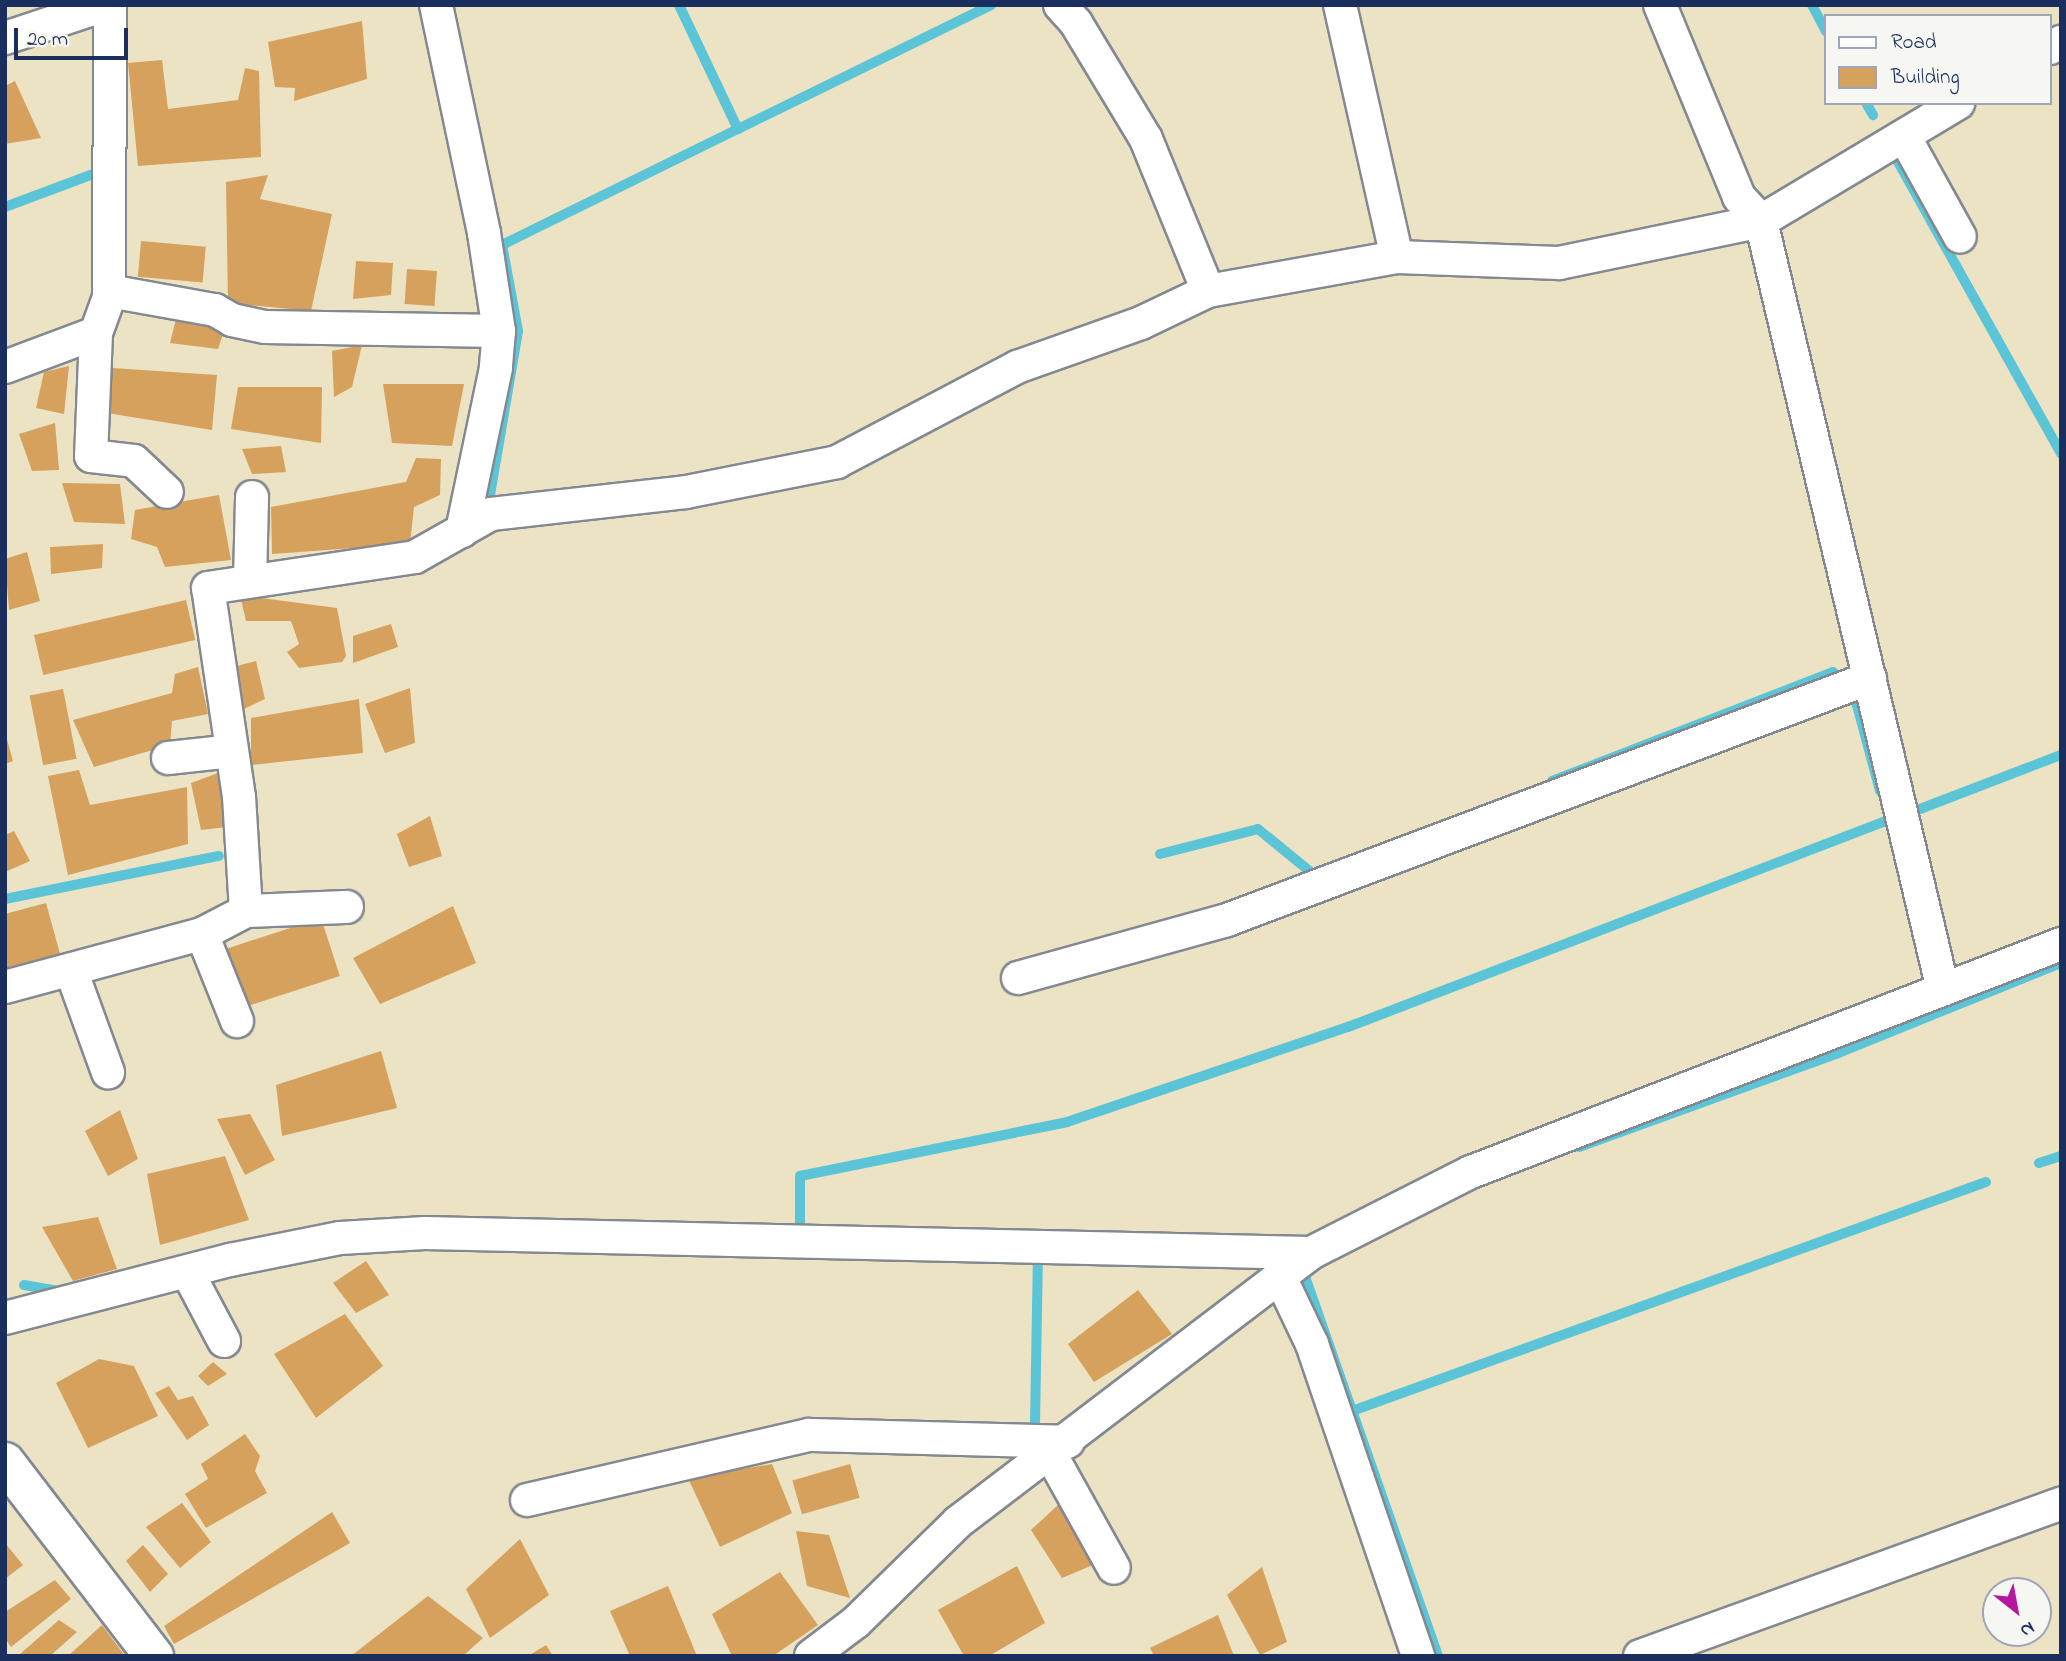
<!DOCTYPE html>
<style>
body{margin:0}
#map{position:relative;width:2066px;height:1661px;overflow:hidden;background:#ebe3c4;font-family:"Indie Flower",sans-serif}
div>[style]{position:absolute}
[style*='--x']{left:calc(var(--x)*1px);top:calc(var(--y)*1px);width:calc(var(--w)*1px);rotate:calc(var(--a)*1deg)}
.stream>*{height:10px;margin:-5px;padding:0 5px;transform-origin:5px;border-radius:5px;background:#5bc4d7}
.building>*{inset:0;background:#d6a15c;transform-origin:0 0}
.roads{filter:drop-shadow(2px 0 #838991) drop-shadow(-2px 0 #838991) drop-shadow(0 2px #838991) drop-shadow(0 -2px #838991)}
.street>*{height:32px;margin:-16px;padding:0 16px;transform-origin:16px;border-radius:16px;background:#fff}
.secondary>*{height:38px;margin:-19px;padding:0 19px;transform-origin:19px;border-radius:19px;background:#fff}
span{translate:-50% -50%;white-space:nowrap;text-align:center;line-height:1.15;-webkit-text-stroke:7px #f6f6f2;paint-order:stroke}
.frame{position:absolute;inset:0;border:7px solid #1b2f5e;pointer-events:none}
.legend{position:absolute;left:1824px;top:14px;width:228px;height:91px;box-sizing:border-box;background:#f6f6f2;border:2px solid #9ea6b7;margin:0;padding:9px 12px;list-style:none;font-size:21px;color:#1b2f5e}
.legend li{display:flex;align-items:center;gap:14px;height:35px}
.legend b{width:35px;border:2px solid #9ea6b7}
.north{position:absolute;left:1982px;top:1577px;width:70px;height:70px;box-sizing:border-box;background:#f6f6f2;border:2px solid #9ea6b7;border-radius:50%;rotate:149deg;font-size:19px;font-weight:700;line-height:28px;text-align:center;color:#1b2f5e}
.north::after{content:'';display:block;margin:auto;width:24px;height:32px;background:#b5179e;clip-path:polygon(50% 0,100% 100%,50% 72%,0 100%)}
.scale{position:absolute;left:14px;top:28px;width:114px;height:32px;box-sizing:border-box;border:4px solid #1b2f5e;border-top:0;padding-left:9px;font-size:21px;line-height:24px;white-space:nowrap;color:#1b2f5e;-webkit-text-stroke:5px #f6f6f2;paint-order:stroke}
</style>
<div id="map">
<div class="stream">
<i style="--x:679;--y:5;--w:137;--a:64.6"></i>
<i style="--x:738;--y:129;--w:282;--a:-26.1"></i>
<i style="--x:1812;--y:5;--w:30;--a:62"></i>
<i style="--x:1866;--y:103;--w:14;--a:60"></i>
<i style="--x:1897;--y:160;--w:337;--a:60.8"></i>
<i style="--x:5;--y:207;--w:97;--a:-20.5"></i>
<i style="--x:96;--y:173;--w:9;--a:-90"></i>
<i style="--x:490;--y:495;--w:166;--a:-80.3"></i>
<i style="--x:518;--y:331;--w:87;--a:-100.5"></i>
<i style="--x:502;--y:245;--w:263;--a:-26.2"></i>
<i style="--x:1552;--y:781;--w:301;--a:-21.2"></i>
<i style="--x:1833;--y:672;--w:41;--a:54"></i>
<i style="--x:1857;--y:705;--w:89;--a:75"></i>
<i style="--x:1920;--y:809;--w:151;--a:-21"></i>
<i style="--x:1160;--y:854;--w:101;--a:-14.3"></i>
<i style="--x:1258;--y:829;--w:71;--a:39.3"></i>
<i style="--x:1313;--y:874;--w:9;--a:-27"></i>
<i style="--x:5;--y:899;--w:218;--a:-11.4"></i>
<i style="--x:1579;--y:1147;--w:276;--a:-19.9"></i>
<i style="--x:1838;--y:1053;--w:240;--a:-22"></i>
<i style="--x:2039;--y:1163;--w:23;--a:-18"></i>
<i style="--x:800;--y:1229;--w:53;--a:-90"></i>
<i style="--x:800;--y:1176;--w:272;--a:-11.4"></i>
<i style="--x:1067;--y:1122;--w:297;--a:-18.7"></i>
<i style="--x:1348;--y:1027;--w:581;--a:-20.96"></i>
<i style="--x:1301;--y:1265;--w:155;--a:70.7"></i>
<i style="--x:24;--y:1285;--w:42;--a:9.7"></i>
<i style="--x:1035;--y:1424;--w:172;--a:-89"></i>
<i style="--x:1438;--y:1656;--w:260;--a:-109.3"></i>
<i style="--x:1352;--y:1411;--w:674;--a:-19.86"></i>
</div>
<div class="building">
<i style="clip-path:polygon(362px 21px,367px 79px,294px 101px,295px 88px,275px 87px,268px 42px)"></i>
<i style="clip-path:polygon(162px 60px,168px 109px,238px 100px,245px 68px,259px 71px,261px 157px,138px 166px,128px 63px)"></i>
<i style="clip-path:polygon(15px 81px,41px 138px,5px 144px,5px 86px)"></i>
<i style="clip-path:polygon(268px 175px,260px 199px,332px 214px,311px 311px,228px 303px,226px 182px)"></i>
<i style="left:141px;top:241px;width:65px;height:36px;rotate:5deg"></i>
<i style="clip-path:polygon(356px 261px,393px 263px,391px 295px,353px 299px)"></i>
<i style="left:407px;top:269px;width:30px;height:35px;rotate:4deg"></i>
<i style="clip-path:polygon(177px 315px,224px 331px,218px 349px,170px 343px)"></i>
<i style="clip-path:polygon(362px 345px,352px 387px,334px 397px,332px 351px)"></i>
<i style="clip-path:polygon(69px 366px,64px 414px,36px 408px,44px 372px)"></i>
<i style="clip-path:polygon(112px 368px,217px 375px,212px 430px,107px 413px)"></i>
<i style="clip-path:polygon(383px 384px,464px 384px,452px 446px,392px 443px)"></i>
<i style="clip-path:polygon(238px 387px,322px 387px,321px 443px,231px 429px)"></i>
<i style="clip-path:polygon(55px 423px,59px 470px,32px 471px,19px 434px)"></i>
<i style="clip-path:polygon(281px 446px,286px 472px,252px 474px,242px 449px)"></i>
<i style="clip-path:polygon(416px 458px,441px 459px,440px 495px,414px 507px,410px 544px,272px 554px,271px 507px,406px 482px)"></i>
<i style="clip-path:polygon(62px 483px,120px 484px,125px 524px,74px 522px)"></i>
<i style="clip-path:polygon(219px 495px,231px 560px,165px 567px,157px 547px,131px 539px,135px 510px)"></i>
<i style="clip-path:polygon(103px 544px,102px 568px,51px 574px,50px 547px)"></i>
<i style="clip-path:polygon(27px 552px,40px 601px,9px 610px,5px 559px)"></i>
<i style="clip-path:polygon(240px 595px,337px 608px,346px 656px,342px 662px,299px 668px,287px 652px,299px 644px,291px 621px,246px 621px)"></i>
<i style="left:186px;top:600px;width:41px;height:156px;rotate:77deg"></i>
<i style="clip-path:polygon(391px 624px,398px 647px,353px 663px,353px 636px)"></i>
<i style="clip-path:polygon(256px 661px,265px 699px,242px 710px,233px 667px)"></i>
<i style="clip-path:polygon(198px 667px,208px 714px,172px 721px,170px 745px,94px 767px,73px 720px,172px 693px,175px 674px)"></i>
<i style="clip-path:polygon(410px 688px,415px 743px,385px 753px,365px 704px)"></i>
<i style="left:63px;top:689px;width:71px;height:34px;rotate:79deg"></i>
<i style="clip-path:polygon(359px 699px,363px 753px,251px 765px,251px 718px)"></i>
<i style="clip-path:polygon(5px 732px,13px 761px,5px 764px)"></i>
<i style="clip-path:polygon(79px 770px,90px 805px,187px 787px,188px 844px,68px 875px,48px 776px)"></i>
<i style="clip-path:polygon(218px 773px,227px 827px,201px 830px,191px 783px)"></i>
<i style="clip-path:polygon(430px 816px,442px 856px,409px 867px,397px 834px)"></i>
<i style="clip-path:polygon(14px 831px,30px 861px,5px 872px,5px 835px)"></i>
<i style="clip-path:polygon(46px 903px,60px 954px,5px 972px,5px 914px)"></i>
<i style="clip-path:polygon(453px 906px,476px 963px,380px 1004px,353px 958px)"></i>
<i style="left:321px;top:918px;width:61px;height:104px;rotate:72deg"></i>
<i style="clip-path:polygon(381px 1051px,397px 1108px,282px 1136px,276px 1085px)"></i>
<i style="clip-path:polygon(120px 1110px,138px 1159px,108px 1176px,85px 1131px)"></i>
<i style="clip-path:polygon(250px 1114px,275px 1160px,245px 1175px,217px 1119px)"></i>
<i style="clip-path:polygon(225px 1156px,249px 1220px,160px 1245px,147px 1174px)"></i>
<i style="clip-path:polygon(98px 1217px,117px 1269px,73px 1281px,42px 1227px)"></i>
<i style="clip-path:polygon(366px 1261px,389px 1295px,356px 1313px,333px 1283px)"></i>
<i style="clip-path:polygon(1138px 1290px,1172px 1334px,1094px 1382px,1068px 1344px)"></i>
<i style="clip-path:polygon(345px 1314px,383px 1366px,316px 1418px,274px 1354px)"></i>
<i style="clip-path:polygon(99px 1359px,134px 1366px,158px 1416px,88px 1448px,56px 1383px)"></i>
<i style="clip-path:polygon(213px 1362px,227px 1374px,208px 1386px,198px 1376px)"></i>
<i style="clip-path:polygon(169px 1386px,178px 1400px,193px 1396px,209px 1425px,187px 1440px,155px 1393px)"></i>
<i style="clip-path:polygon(245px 1434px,260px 1456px,255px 1471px,267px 1493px,206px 1528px,185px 1494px,208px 1479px,201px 1464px)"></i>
<i style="clip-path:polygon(772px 1464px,792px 1513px,720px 1547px,688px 1478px)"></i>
<i style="left:850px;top:1464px;width:35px;height:60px;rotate:74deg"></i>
<i style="clip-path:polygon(182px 1503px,211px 1542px,180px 1568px,146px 1527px)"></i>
<i style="clip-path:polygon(1058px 1505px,1093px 1565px,1062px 1578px,1031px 1530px)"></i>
<i style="clip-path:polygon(332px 1512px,350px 1543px,174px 1644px,164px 1626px)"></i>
<i style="clip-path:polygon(796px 1531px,829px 1535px,850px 1598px,807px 1586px)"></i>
<i style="clip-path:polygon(520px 1539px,549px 1595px,490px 1638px,466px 1589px)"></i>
<i style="clip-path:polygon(5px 1543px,23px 1565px,5px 1579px)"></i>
<i style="clip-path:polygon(143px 1545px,168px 1574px,150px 1592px,126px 1561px)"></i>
<i style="clip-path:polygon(1017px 1566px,1045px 1623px,989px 1656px,964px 1656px,938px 1610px)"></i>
<i style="clip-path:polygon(1262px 1567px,1287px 1642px,1260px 1655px,1227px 1595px)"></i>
<i style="clip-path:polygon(780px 1572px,818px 1625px,773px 1656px,732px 1656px,712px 1614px)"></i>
<i style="clip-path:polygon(55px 1580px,71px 1599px,11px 1647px,5px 1638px,5px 1612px)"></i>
<i style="clip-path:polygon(668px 1586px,697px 1656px,630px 1656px,610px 1611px)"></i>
<i style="clip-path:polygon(428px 1596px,483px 1638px,463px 1656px,351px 1656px)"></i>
<i style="clip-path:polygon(1218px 1615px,1234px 1656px,1154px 1656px,1150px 1648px)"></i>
<i style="clip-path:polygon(59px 1620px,77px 1632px,50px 1656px,20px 1654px)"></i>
<i style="clip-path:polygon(102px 1625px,125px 1656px,68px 1656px)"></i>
<i style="clip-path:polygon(546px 1645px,553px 1656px,528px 1656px)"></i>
</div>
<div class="roads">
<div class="street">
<i style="--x:436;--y:5;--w:233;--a:78.1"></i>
<i style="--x:484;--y:233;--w:99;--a:81.3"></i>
<i style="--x:499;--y:331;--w:37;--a:95"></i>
<i style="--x:496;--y:368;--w:167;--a:101.8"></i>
<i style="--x:1060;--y:5;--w:24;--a:48"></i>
<i style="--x:1076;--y:23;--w:135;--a:58.9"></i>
<i style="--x:1146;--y:139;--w:164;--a:67.8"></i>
<i style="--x:1340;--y:5;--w:258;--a:77.3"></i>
<i style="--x:1660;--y:5;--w:208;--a:67.6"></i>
<i style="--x:1739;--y:197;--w:33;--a:47"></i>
<i style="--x:1761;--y:221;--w:790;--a:76.68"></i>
<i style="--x:5;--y:38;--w:105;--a:-18.3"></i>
<i style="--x:2050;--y:48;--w:13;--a:-29"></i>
<i style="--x:1904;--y:136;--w:115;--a:61"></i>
<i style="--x:109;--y:291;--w:108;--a:10.2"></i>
<i style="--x:215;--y:310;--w:20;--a:30"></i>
<i style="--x:232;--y:320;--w:34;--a:12"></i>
<i style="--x:265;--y:327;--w:234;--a:1"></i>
<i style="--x:96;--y:333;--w:123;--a:92.3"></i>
<i style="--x:91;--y:456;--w:43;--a:6.6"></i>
<i style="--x:134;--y:461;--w:45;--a:43.2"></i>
<i style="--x:5;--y:367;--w:97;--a:-20.5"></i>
<i style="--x:96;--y:333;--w:38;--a:-70"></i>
<i style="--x:109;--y:297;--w:292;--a:-89.8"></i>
<i style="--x:250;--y:581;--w:84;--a:-88.6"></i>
<i style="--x:168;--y:758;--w:64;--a:-6.2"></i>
<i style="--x:246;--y:911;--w:101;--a:-2.3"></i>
<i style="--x:202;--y:934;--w:94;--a:68.1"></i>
<i style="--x:71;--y:970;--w:109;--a:70.1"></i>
<i style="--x:1018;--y:978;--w:217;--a:-15.5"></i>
<i style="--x:1227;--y:920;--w:687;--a:-20.62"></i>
<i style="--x:5;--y:987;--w:204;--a:-15.1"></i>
<i style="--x:202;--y:934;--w:50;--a:-27.6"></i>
<i style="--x:246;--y:911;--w:114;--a:-93.5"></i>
<i style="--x:239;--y:797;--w:211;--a:-98.4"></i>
<i style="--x:208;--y:588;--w:209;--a:-8.5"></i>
<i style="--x:415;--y:557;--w:87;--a:-29.5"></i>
<i style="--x:491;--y:514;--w:196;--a:-6.4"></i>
<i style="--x:686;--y:492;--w:154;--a:-11.2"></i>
<i style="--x:837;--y:462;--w:204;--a:-27.8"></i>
<i style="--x:1017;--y:367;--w:132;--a:-19.5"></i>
<i style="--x:1141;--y:323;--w:74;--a:-25.5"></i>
<i style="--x:1208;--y:291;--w:192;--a:-10.2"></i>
<i style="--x:1397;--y:257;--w:162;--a:2.1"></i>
<i style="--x:1559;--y:263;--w:206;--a:-11.7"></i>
<i style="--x:1761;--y:221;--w:230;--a:-30.9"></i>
<i style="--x:188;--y:1273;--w:77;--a:62.1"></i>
<i style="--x:1280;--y:1277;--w:74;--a:64.5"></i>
<i style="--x:1312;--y:1344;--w:330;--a:71.2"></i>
<i style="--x:5;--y:1318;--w:232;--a:-14.5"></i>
<i style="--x:230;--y:1260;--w:112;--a:-11.3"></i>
<i style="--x:340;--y:1238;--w:85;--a:-3.4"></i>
<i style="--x:425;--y:1233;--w:886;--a:1.29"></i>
<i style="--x:1051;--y:1455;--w:129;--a:60.9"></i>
<i style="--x:527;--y:1500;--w:289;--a:-13"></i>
<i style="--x:809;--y:1435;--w:259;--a:1.5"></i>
<i style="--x:811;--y:1656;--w:56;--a:-37.1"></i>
<i style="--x:856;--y:1622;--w:143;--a:-44.4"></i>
<i style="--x:958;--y:1522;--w:444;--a:-37.3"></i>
<i style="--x:1311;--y:1253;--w:179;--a:-26.9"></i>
<i style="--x:1471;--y:1172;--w:633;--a:-21.13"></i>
<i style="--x:1640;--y:1656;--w:448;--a:-19.9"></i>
</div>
<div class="secondary">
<i style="--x:5;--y:1462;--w:245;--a:52.5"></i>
</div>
</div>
<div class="frame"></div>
<ul class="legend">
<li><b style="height:9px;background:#fff"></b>Road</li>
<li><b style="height:19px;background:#d6a15c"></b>Building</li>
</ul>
<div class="north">N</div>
<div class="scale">20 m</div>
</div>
